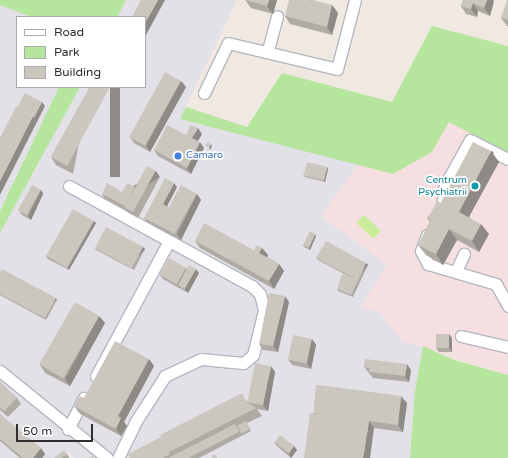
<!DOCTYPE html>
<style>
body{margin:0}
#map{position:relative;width:508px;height:458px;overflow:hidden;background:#efe9e1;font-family:"Varela Round",sans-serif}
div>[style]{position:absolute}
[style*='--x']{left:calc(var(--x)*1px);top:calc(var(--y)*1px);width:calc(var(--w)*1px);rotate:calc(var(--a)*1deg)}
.industrial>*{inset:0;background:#e3e1e8}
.medical>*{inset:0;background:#f5dfe0}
.green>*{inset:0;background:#b6e59e}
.pitch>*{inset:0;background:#c9ec9a;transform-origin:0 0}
.roads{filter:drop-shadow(1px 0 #b4b7c1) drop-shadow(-1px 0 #b4b7c1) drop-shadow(0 1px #b4b7c1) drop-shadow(0 -1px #b4b7c1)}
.minor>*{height:11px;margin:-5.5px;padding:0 5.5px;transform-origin:5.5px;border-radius:5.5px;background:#fff}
.wall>*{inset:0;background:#afaba4}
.shaded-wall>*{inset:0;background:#8e8b86;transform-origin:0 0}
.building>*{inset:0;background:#cbc7bf;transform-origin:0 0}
.dots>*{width:11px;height:11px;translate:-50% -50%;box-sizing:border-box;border:2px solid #fff;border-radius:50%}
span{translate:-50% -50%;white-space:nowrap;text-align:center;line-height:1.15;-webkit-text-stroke:3.5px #fff;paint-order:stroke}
.shop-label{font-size:10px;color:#366cbe}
.left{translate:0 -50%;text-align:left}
.culture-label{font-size:10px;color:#0d838f}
.right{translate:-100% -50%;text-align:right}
.legend{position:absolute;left:16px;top:16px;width:130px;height:72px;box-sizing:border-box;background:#fff;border:1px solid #ababab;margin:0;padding:5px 7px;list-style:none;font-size:12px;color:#2e2e2e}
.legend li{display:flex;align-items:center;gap:8px;height:20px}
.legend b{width:20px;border:1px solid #ababab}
.scale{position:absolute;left:16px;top:424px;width:77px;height:18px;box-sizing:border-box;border:2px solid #2e2e2e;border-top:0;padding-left:5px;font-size:12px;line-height:14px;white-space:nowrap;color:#2e2e2e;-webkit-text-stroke:3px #fff;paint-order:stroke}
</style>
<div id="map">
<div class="industrial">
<i style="clip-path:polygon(126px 0,237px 0,180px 119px,359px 164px,321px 216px,388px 265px,380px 312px,402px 341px,423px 346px,415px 391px,410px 458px,73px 458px,69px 451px,58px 458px,0 458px,0 233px,80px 87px,145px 87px,145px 17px,117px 17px)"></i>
<i style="clip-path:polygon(0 5px,31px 17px,17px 17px,17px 87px,59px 87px,0 211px)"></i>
</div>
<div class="medical">
<i style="clip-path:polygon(508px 120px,508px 375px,402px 341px,380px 312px,361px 307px,387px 265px,321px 216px,359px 164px,393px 174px,432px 152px,449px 122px)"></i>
</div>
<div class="green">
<i style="clip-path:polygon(0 0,126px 0,117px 17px,31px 17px,0 5px)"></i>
<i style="clip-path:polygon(432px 26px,508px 46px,508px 153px,449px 122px,432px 152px,393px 174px,180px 119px,186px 107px,247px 127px,282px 73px,392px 102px)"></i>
<i style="clip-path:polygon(59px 87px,80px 87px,0 233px,0 211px)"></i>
<i style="clip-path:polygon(423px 346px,454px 360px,508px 375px,508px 458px,410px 458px,415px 391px)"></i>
</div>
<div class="pitch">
<i style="left:364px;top:215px;width:23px;height:11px;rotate:43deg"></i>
</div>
<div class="roads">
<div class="minor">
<i style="--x:268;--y:50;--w:35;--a:-75"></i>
<i style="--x:204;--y:93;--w:55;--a:-64.4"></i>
<i style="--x:228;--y:43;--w:112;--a:13.4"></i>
<i style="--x:337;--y:69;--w:71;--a:-75.4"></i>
<i style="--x:69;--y:186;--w:209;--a:28.7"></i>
<i style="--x:252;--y:286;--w:11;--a:45"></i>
<i style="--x:260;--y:294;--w:16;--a:76"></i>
<i style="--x:264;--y:310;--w:46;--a:103.7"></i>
<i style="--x:253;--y:355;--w:13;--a:141"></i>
<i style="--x:243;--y:363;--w:42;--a:-174.6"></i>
<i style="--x:201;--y:359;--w:40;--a:155"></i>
<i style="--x:165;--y:376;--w:54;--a:122.8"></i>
<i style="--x:136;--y:421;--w:41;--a:115.9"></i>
<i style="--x:442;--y:206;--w:21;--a:-82"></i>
<i style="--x:445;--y:185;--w:51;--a:-60.9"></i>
<i style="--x:470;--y:140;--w:42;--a:26.6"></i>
<i style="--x:427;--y:235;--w:17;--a:111"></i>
<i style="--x:421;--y:251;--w:15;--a:62"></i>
<i style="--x:428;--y:264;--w:71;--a:16.4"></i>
<i style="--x:496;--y:284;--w:25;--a:61"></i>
<i style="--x:456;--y:271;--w:19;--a:-65"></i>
<i style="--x:461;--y:336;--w:48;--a:13.2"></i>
<i style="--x:0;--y:371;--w:138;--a:39.1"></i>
<i style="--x:96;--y:376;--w:153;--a:-61.6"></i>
<i style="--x:68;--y:429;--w:35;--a:-63"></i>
</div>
</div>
<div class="wall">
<i style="clip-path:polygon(245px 0,277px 0,273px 14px,251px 8px)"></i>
<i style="clip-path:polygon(463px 0,494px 1px,490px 16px,478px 11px,477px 17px,466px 14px,461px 6px)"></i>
<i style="clip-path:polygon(508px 0,508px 26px,507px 26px,501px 18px)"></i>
<i style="clip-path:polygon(332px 5px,338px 13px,332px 35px,290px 24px,285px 16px)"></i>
<i style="clip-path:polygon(181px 81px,186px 87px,150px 152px,134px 143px,130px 137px)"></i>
<i style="clip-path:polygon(90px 87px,73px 174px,56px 165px,51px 157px)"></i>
<i style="clip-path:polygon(202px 134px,198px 141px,204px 148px,191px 174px,158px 156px,154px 150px,186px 135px)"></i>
<i style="clip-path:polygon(494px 153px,493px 154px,499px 162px,469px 217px,489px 234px,479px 252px,457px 240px,443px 265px,426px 255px,418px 245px,430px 222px,427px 218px,441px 203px)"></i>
<i style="clip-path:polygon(327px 167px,328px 169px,325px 182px,305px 177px,303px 175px)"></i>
<i style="clip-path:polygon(160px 177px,138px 218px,129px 213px,126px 210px,104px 198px,102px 194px,122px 192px,135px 187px)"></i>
<i style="clip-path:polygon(177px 187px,167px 206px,169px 208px,197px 194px,201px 200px,181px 240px,147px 222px,144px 218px)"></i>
<i style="clip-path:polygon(41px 190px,43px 194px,31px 220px,22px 215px,19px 211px)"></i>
<i style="clip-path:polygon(94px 221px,96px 223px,69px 270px,48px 259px,46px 256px)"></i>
<i style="clip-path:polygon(316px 236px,310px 250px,304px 247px,303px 245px)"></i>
<i style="clip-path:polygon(195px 241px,254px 250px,262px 248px,268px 255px,267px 257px,279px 264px,284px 271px,274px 289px,200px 248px)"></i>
<i style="clip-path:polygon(95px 248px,145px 249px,134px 270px,96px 250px)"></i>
<i style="clip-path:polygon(316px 258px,368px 265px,353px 297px,338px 291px,337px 289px,348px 276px,318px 260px)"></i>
<i style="clip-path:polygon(186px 268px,187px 269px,199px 273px,188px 293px,181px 289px,180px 288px,179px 288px,163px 279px,160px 275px)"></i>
<i style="clip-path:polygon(0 273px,57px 300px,46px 320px,0 295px)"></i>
<i style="clip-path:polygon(289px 302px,278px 352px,263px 350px,259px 344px)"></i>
<i style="clip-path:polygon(99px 316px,105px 323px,70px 386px,45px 373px,40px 365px)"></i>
<i style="clip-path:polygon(452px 338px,452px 352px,439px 352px,436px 348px)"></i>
<i style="clip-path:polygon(312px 339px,316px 345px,311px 369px,292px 365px,288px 359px)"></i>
<i style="clip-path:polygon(149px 359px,154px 366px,124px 422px,127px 426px,121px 436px,80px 414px,74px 406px,84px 398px)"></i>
<i style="clip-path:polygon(364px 367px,411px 370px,409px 382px,373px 378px)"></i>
<i style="clip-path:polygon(275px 372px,268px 411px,257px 409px,262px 416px,247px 423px,251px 431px,199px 458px,130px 458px,248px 401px)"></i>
<i style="clip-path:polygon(0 382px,17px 398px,21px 404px,8px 417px,0 410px)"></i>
<i style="clip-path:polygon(407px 403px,403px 432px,374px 428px,312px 413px)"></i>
<i style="clip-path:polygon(0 414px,45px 454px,42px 458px,20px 458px,0 441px)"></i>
<i style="clip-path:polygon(274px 442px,294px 446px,297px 450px,291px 458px,277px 446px)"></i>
<i style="clip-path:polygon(67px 454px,69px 458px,54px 458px)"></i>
</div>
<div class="shaded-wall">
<i style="clip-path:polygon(158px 0,165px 0,145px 37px,145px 23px)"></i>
<i style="clip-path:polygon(269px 0,277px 0,273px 14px,267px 6px)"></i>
<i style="clip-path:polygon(487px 0,493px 0,494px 1px,490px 16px,484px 8px)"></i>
<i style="clip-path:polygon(473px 3px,478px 11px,477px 17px,471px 9px)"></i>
<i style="clip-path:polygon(332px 5px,338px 13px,332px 35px,327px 27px)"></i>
<i style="clip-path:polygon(181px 81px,186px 87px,150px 152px,146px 146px)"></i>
<i style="left:110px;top:87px;width:10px;height:90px"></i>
<i style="clip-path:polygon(42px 102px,45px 106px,0 195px,0 181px,33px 116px)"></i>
<i style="clip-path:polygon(198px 128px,202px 134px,196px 144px,192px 138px)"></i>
<i style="clip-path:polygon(200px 142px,204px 148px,191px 174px,187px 168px)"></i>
<i style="clip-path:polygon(211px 144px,212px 146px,210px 150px,209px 148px)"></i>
<i style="clip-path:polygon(491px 151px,492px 151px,494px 153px,493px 154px,499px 162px,466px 222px,459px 212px)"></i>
<i style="clip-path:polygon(327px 167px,328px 169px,325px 182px,323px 180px)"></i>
<i style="left:156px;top:171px;width:7px;height:47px;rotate:56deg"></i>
<i style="clip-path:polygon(174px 183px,177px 187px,166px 208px,163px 204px)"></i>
<i style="clip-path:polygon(41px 190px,43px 194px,31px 220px,28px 216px)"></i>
<i style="clip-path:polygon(197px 194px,201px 200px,181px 240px,177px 234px)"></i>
<i style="clip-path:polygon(94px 221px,96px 223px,69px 270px,68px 268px)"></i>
<i style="clip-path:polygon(481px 224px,489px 234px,479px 252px,472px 241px)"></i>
<i style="clip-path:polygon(449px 229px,457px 240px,443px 265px,436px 254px)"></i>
<i style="clip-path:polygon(315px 234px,316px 236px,310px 250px,309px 248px)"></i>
<i style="left:143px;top:247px;width:3px;height:24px;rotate:45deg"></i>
<i style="clip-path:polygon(262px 248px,268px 255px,265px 261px,259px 253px)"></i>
<i style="left:366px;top:263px;width:3px;height:35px;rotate:45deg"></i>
<i style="clip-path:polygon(279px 264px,284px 271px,274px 289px,269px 281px)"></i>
<i style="clip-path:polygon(186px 268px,189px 272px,178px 285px,180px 288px,179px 288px,177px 284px)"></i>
<i style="clip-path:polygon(196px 269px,199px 273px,188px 293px,185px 289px)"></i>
<i style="clip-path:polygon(285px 296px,289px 302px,278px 352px,273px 346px)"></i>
<i style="left:56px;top:298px;width:2px;height:23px;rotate:63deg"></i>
<i style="clip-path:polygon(99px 316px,105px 323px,70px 386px,65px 379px)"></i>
<i style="clip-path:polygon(449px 334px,452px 338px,452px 352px,449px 348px)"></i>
<i style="clip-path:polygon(312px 339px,316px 345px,311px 369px,307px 363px)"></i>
<i style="clip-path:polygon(149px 359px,154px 366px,124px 422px,127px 426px,121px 436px,116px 429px,118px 416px)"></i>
<i style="clip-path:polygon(407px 364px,411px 370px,409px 382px,405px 376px)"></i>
<i style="clip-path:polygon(271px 366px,275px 372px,268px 411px,263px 405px)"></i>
<i style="clip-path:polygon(401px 396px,407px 403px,403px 432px,398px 425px)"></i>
<i style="clip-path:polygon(369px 421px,374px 428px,370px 458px,363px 458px)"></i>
<i style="clip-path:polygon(294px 446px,297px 450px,291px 458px,289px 454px)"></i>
<i style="clip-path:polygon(41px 448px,45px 454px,42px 458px,33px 458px)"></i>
</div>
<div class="building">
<i style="clip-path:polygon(141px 0,158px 0,145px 23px,145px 17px,132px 17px)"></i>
<i style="clip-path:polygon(245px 0,269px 0,267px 6px)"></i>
<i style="clip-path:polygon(289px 0,305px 0,304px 1px,307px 0,313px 0,332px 5px,327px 27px,285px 16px)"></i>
<i style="clip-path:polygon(463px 0,487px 0,484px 8px,473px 3px,471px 9px,461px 6px)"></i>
<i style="clip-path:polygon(507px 0,508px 0,508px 20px,501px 18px)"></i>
<i style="left:165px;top:72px;width:18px;height:74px;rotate:29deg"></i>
<i style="clip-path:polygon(90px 87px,110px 87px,67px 166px,51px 157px)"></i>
<i style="clip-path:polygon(25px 93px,42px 102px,34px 118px,33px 116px,17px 108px)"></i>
<i style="clip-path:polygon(16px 107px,33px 116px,0 181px,0 138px)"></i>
<i style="clip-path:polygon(167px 125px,186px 135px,191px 125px,198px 128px,192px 138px,200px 142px,187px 168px,154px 150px)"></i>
<i style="left:207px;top:142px;width:4px;height:4px;rotate:27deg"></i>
<i style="clip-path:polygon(473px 142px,491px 151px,459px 212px,481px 224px,472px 241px,449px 229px,436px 254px,418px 245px)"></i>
<i style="left:307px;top:162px;width:21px;height:14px;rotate:14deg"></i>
<i style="left:147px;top:166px;width:10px;height:47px;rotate:29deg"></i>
<i style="clip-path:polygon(165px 178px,174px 183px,163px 204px,169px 208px,160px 226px,162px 227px,144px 218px)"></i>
<i style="clip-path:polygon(107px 183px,122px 192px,127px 183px,135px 187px,125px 206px,102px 194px)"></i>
<i style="left:32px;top:185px;width:10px;height:29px;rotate:29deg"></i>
<i style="left:181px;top:185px;width:18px;height:46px;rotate:29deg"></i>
<i style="left:437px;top:201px;width:4px;height:20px;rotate:27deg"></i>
<i style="left:73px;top:209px;width:24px;height:54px;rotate:30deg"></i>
<i style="clip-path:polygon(204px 223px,254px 250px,257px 245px,262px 248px,259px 253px,279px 264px,269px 281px,195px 241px)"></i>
<i style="left:106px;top:227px;width:42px;height:24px;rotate:28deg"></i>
<i style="clip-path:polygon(310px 231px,315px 234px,309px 248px,303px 245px)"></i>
<i style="clip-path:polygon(326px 241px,366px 263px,351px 295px,337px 289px,342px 274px,354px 278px,316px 258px)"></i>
<i style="left:169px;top:258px;width:20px;height:19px;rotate:30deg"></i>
<i style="left:189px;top:265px;width:8px;height:23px;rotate:30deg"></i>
<i style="clip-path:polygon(2px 269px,56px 298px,45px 318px,0 294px,0 273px)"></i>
<i style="clip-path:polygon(269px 293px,285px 296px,273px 346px,259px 344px)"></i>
<i style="left:75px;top:302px;width:28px;height:72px;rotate:30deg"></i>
<i style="left:436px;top:334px;width:13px;height:14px"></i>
<i style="left:293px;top:335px;width:19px;height:25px;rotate:12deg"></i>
<i style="clip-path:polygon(115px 341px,149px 359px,118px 416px,121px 418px,116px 429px,74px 406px,80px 396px,84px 398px)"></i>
<i style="clip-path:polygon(365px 359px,407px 364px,405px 376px,369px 372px,369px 368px,364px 367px)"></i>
<i style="left:255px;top:363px;width:16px;height:40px;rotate:11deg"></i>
<i style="clip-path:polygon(0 382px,17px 398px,4px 411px,0 408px)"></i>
<i style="left:316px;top:385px;width:11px;height:28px;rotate:5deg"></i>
<i style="clip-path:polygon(327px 386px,401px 396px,398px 425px,369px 421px,363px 458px,304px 458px,310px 413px,323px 414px)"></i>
<i style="clip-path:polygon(242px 393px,247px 402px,256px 408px,169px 452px,160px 435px)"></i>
<i style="clip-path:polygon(0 414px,41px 448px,33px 458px,23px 458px,0 439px)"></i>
<i style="left:246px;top:421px;width:9px;height:10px;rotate:63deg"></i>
<i style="clip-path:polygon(235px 424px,239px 432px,188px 458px,168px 458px)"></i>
<i style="left:280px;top:435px;width:18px;height:9px;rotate:38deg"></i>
<i style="clip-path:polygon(161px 437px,170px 454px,163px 458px,130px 458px,128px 454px)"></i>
<i style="clip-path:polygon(64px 450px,67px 454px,62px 458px,54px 458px)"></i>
<i style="clip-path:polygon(212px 455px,216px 455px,217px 458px,212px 458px)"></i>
<i style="clip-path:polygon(93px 456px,94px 458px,89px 458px)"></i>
</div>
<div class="dots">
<i style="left:178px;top:156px;background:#3f7fe0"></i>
<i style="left:475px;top:186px;background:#0f9aa8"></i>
</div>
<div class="shop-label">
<span class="left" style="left:186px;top:156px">Camaro</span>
</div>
<div class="culture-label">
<span class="right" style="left:467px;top:186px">Centrum<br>Psychiatrii</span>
</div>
<ul class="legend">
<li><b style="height:5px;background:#fff"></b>Road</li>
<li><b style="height:11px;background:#b6e59e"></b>Park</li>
<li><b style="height:11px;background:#cbc7bf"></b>Building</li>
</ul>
<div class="scale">50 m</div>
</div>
